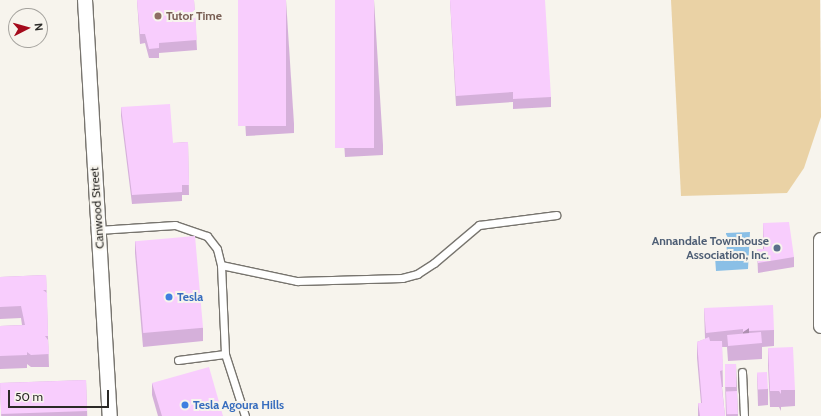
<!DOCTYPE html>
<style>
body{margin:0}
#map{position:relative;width:821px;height:416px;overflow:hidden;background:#f7f4ed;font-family:Cabin,sans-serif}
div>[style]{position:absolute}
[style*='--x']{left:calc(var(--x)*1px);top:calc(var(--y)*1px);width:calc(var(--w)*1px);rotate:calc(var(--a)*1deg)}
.green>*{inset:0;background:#ead2a5}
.water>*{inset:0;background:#8abfe6}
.roads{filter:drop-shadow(1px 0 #77746e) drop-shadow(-1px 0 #77746e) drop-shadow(0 1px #77746e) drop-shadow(0 -1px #77746e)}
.service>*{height:7px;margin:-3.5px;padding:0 3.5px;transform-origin:3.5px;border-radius:3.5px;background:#fff}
.minor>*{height:14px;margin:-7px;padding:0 7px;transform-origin:7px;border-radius:7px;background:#fff}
.wall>*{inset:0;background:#d5b0da;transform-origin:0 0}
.shaded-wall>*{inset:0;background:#ae90b1}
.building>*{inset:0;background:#f8cdfd;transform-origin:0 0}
.dots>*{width:11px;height:11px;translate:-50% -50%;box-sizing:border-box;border:2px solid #f7f4ed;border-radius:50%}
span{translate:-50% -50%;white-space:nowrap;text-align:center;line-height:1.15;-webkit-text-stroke:4px #f7f4ed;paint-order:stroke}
.education-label{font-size:12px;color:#785e54;font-weight:700}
.left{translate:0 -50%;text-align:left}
.street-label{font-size:12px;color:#2b2a27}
.service-label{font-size:12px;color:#4e5e75;font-weight:700}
.right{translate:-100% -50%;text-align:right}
.shop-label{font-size:12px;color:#366cbe;font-weight:700}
.north{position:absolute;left:8px;top:8px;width:40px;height:40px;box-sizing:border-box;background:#f7f4ed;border:1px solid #a5a39e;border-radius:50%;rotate:84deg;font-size:11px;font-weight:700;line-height:16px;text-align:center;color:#2b2a27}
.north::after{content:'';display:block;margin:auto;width:14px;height:18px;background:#a50b1c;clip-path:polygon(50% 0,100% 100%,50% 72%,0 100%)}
.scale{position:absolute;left:8px;top:390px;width:101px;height:18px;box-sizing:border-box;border:2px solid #2b2a27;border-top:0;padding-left:5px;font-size:12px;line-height:14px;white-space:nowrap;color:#2b2a27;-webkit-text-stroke:3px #f7f4ed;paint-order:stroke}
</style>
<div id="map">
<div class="green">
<i style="clip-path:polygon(671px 0,820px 0,821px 117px,804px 168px,787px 193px,681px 196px)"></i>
</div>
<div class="water">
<i style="clip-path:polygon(750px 232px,748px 269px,716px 271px,715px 257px,727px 256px,726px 233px)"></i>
</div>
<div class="roads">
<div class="service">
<i style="--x:98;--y:230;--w:77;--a:-3.7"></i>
<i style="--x:175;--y:225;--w:34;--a:19"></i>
<i style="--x:207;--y:236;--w:16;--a:52"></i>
<i style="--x:217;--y:249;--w:16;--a:76"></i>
<i style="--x:221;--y:265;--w:89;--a:87.4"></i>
<i style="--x:225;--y:354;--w:65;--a:72.1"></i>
<i style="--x:221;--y:265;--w:78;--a:11.9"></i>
<i style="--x:297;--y:281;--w:105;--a:-1.6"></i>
<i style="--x:402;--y:278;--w:16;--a:-15"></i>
<i style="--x:417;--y:274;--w:20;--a:-33"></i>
<i style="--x:434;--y:263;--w:59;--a:-40.2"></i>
<i style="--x:479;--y:225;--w:78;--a:-7.4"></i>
<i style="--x:178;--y:360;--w:47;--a:-7.3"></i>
<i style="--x:742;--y:372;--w:44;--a:87.4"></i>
</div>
<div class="minor">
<i style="--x:85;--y:0;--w:417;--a:86.6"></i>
<i style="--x:821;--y:240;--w:86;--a:90"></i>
</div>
</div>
<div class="wall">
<i style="clip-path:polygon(137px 0,194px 0,197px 50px,159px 53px,159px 58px,149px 58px,145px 43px,140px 44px)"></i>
<i style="clip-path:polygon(238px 0,286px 0,294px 124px,294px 133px,246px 136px)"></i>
<i style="clip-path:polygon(335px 0,374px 0,383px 145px,383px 155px,345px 157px)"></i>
<i style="clip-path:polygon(450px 0,551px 97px,551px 107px,513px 109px,513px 102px,456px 106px)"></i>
<i style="clip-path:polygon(121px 107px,173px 143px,188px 142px,189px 195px,182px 195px,182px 201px,132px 204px,121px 116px)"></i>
<i style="clip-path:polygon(763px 223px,794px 257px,794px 267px,758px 273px,757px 249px,763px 249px)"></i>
<i style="clip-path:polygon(135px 241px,203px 328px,203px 341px,143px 347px,135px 253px)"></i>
<i style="clip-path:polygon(46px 275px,49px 367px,31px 367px,27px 364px,27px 368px,0 369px,0 326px,22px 325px,21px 318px,0 319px,0 277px)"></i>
<i style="clip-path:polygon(704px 308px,774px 330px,774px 346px,762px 347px,762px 359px,728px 361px,727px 347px,722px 347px,723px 387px,722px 387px,725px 416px,698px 416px,698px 403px,701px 403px,697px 358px,697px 342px,705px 339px)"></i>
<i style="clip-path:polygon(768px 348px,795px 390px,795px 406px,781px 407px,781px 411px,779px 407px,770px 407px,768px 365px)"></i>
<i style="clip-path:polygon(725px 364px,736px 364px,738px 416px,726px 416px,725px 381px)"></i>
<i style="clip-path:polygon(757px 373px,768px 389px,768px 405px,758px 406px)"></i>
<i style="left:86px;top:380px;width:36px;height:86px;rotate:88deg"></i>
<i style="clip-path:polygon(152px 383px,223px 416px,158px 416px,152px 395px)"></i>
</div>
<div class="shaded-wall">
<i style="clip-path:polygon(749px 328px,749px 344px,743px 344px,743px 332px)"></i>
</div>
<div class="building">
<i style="clip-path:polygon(137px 0,194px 0,197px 40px,159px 43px,159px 48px,149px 49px,145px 34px,140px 34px)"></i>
<i style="left:238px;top:0;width:48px;height:126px"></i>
<i style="left:335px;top:0;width:39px;height:148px"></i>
<i style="clip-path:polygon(450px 0,545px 0,551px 97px,513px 99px,513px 92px,456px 96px)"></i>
<i style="clip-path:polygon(170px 104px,173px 143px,188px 142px,189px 185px,182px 185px,182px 192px,132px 195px,121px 107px)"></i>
<i style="clip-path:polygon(789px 222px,794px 257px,758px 263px,757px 249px,764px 249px,763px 223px)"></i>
<i style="left:195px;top:236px;width:92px;height:60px;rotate:85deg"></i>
<i style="clip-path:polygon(46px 275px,47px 290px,43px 290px,47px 293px,48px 336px,45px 336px,48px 340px,49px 354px,31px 355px,27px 352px,27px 355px,0 356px,0 326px,25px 325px,21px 306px,0 307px,0 277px)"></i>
<i style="clip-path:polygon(773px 305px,774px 330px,749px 331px,749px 328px,743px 332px,743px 329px,706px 333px,704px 308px)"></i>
<i style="left:761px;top:332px;width:11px;height:34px;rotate:85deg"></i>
<i style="clip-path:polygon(709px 337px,710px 341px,722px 341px,723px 370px,720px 371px,725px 416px,700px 416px,698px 403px,702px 403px,697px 342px)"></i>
<i style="clip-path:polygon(793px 347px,795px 390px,781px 390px,781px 394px,779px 391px,770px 391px,768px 348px)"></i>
<i style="left:725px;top:364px;width:11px;height:23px"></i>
<i style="clip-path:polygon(209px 367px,223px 416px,162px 416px,152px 383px)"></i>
<i style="left:767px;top:372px;width:17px;height:10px;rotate:87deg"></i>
<i style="left:86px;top:380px;width:31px;height:86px;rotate:88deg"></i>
<i style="left:737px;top:391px;width:23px;height:11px;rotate:88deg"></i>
</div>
<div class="dots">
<i style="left:158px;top:16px;background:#8d6e63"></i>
<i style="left:777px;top:248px;background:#5c6f8a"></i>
<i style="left:169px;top:297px;background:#3f7fe0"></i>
<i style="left:185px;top:405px;background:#3f7fe0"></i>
</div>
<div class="education-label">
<span class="left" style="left:166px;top:16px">Tutor Time</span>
</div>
<div class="street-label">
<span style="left:97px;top:208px;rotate:-94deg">Canwood Street</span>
</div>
<div class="service-label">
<span class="right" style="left:769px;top:248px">Annandale Townhouse<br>Association, Inc.</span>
</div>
<div class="shop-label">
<span class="left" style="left:177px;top:297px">Tesla</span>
<span class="left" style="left:193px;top:405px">Tesla Agoura Hills</span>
</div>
<div class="north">N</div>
<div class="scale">50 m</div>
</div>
